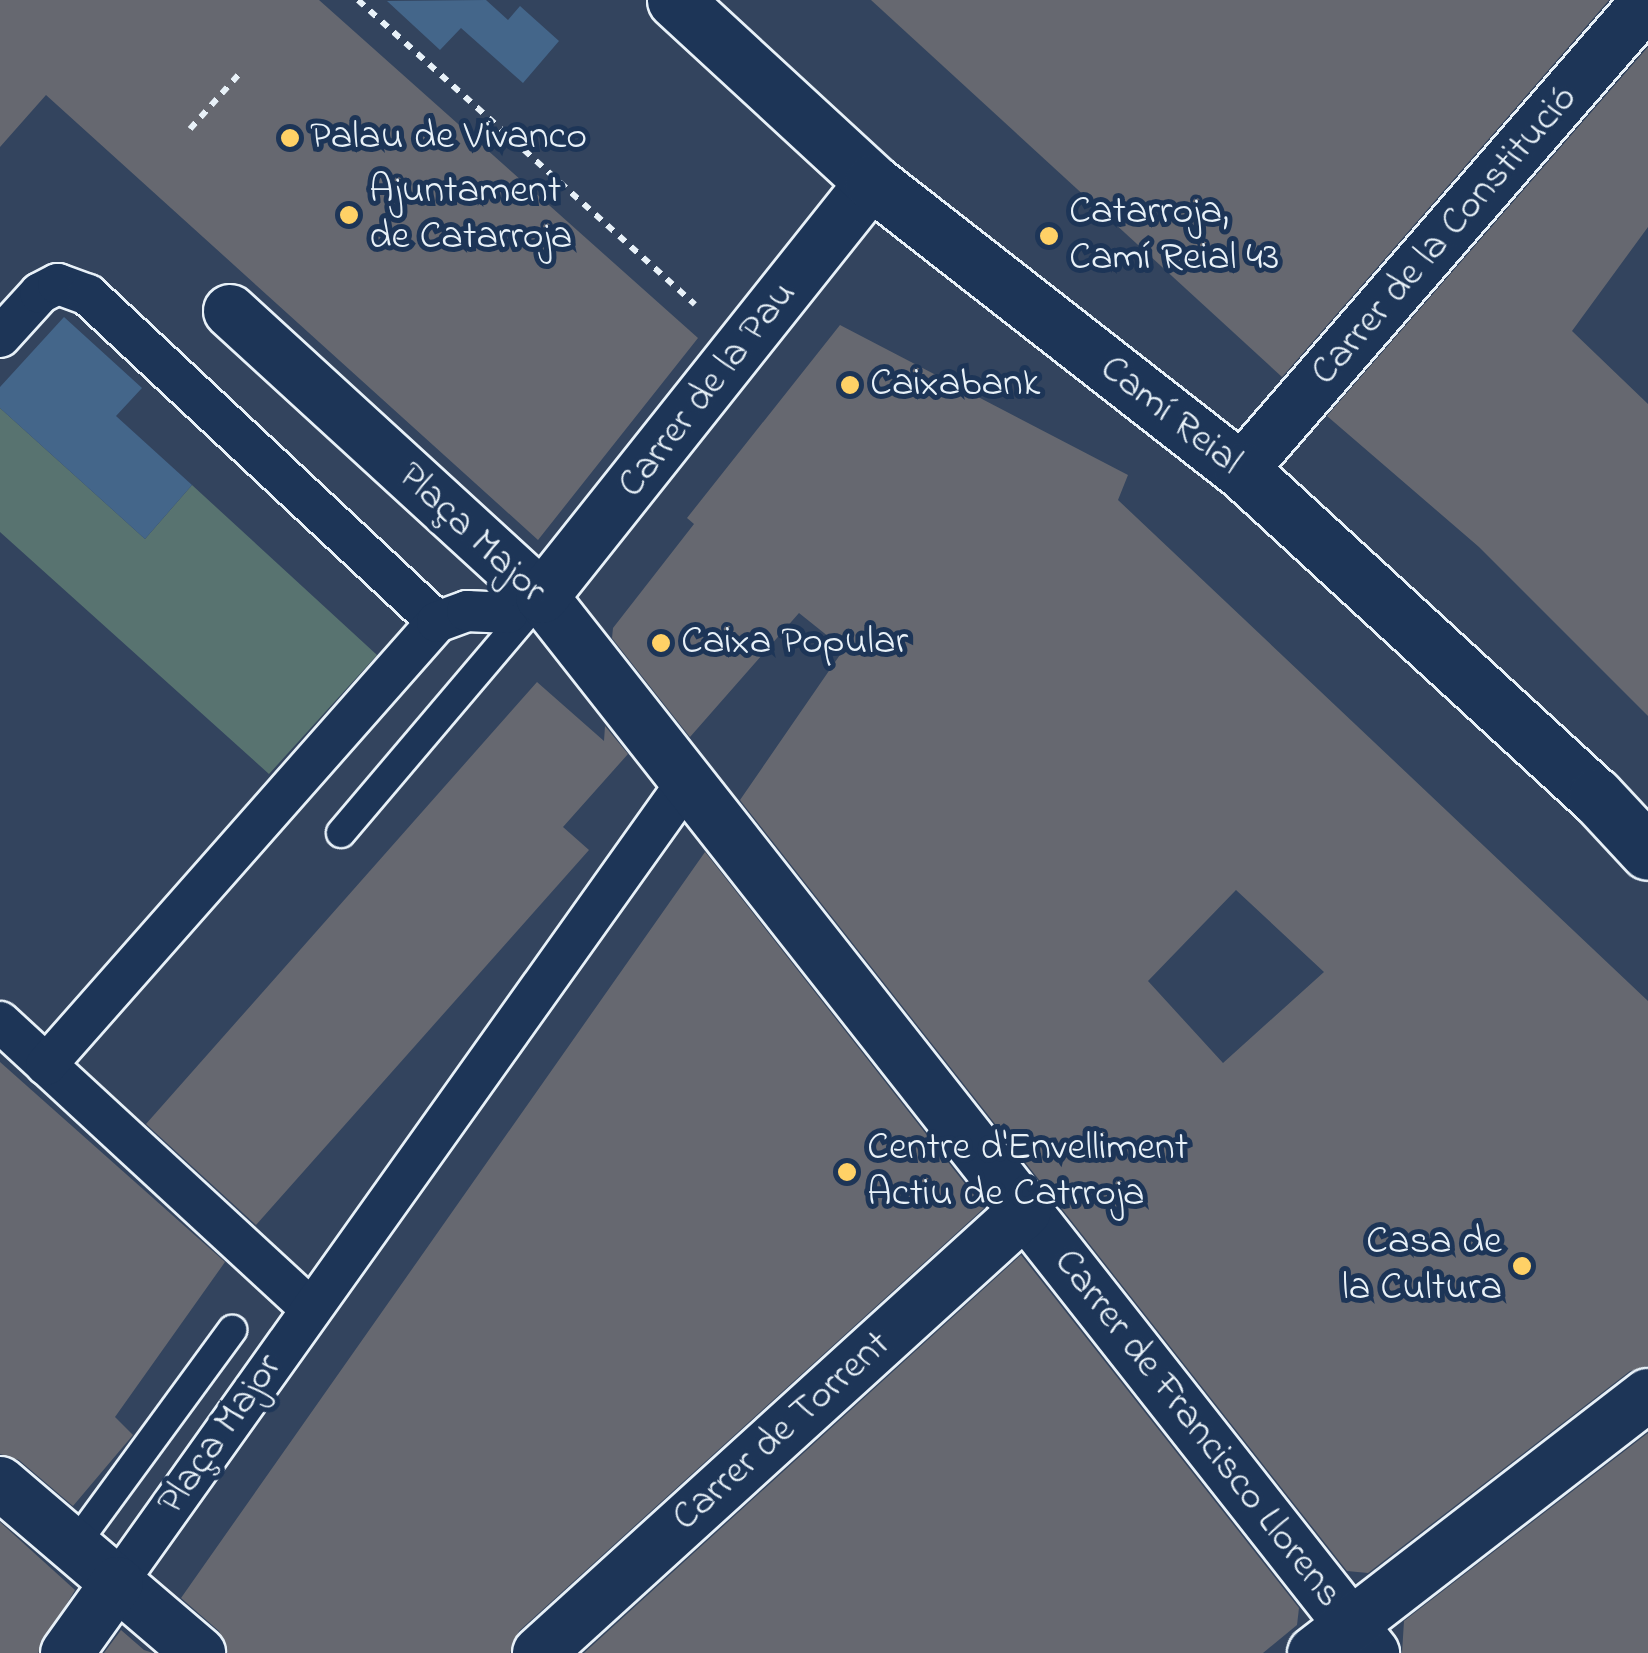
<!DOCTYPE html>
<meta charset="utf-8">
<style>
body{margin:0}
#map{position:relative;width:1648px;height:1653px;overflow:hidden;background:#33445e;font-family:"Indie Flower",sans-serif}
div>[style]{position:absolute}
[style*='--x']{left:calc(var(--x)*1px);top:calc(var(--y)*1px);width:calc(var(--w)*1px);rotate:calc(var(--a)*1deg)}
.green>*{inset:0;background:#587370}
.water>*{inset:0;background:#44668a}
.building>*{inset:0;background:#666870}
.path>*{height:6px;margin-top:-3px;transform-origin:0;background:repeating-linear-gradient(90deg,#e8f1f8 0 8px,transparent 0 16px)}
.roads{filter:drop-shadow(2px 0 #e8f1f8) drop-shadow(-2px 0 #e8f1f8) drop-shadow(0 2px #e8f1f8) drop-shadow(0 -2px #e8f1f8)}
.service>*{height:28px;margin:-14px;padding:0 14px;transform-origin:14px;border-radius:14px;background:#1d3557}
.pedestrian>*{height:40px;margin:-20px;padding:0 20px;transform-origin:20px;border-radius:20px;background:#1d3557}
.minor>*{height:52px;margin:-26px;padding:0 26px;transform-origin:26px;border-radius:26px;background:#1d3557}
.tertiary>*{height:55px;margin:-27.5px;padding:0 27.5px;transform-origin:27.5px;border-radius:27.5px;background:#1d3557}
.dots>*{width:28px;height:28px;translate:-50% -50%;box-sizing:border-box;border:5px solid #1d3557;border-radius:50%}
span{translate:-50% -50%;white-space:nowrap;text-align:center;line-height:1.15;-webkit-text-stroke:10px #1d3557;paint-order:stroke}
.poi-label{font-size:40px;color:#e8f1f8}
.left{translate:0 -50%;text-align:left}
.right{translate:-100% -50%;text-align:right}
.street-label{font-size:40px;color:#e8f1f8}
</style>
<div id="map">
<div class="green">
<i style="clip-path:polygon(0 408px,145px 539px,192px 485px,377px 655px,269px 774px,0 532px)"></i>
</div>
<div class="water">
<i style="clip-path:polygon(486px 0,508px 20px,520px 6px,559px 41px,523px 83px,461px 28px,440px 50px,387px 1px)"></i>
<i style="clip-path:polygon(64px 317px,142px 388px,116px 416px,192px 485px,145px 539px,0 408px,0 387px)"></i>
</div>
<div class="building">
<i style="clip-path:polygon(0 0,319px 0,698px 338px,538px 540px,46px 95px,0 147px)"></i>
<i style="clip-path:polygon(871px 0,1609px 0,1282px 377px)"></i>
<i style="clip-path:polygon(1648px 47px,1648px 227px,1572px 331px,1648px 404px,1648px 716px,1479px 547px,1327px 416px)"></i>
<i style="clip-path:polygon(evenodd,840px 325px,1128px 475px,1118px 500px,1648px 1001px,1648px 1366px,1630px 1371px,1368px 1573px,1347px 1571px,740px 800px,844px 649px,799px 613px,690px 737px,612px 638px,613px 628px,694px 524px,687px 518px,840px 325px,1236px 890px,1324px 972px,1223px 1063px,1148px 981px,1236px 890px)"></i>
<i style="clip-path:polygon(537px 682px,604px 741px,605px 726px,628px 754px,563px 827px,589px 850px,256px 1225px,146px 1124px)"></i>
<i style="clip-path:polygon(705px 852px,984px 1208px,519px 1631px,510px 1653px,228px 1653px,219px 1631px,181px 1598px)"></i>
<i style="clip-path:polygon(0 1062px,225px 1262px,115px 1417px,133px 1435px,73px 1506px,19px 1460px,0 1454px)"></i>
<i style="clip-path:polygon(1021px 1255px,1299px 1608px,1297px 1625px,1263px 1653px,584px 1653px)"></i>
<i style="clip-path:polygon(1648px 1433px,1648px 1653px,1402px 1653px,1404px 1621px)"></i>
<i style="clip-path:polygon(0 1522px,75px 1590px,38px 1653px,0 1653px)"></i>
<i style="clip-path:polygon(121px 1630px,144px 1650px,153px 1653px,104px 1653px)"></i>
</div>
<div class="path">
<i style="--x:358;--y:0;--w:454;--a:42.1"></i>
<i style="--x:190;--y:129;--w:75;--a:-48.2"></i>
</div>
<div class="roads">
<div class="service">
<i style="--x:341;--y:833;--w:303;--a:-49.7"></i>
<i style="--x:74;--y:1546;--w:268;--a:-53.8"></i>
</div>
<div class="pedestrian">
<i style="--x:0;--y:337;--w:59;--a:-47.7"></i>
<i style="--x:40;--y:293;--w:20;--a:-27"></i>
<i style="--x:58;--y:284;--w:32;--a:20"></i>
<i style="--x:88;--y:295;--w:478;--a:43.1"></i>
<i style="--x:0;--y:1022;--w:422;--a:42.7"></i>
<i style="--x:46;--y:1065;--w:591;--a:-48.57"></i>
<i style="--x:437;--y:622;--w:32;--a:-20"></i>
<i style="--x:467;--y:611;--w:41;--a:2.8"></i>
<i style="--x:131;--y:1563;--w:938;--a:-54.55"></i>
</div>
<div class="minor">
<i style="--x:230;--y:311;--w:423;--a:42.5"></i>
<i style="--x:542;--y:597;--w:1344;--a:51.8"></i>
<i style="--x:1241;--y:470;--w:621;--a:-49.05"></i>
<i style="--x:542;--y:597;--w:530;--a:-51.51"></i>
<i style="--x:0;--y:1483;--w:262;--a:40.5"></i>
<i style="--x:67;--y:1653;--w:86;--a:-54.5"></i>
<i style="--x:539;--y:1653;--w:657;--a:-42.29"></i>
<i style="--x:1314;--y:1653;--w:422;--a:-37.7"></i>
</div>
<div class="tertiary">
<i style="--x:675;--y:0;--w:268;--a:42.7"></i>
<i style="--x:872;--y:182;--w:468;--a:38"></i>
<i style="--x:1241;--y:470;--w:482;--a:42.6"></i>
<i style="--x:1596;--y:796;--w:76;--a:47.1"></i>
</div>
</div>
<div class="dots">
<i style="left:290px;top:138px;background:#ffd166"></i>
<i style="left:349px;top:215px;background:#ffd166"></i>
<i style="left:1049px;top:236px;background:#ffd166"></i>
<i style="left:850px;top:385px;background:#ffd166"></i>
<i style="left:661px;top:643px;background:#ffd166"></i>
<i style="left:847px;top:1172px;background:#ffd166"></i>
<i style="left:1522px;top:1266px;background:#ffd166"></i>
</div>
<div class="poi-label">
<span class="left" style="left:310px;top:138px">Palau de Vivanco</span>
<span class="left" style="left:369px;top:215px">Ajuntament<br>de Catarroja</span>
<span class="left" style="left:1069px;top:236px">Catarroja,<br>Camí Reial 43</span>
<span class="left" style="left:870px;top:385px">Caixabank</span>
<span class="left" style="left:681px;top:643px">Caixa Popular</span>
<span class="left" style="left:867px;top:1172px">Centre d'Envelliment<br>Actiu de Catrroja</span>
<span class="right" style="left:1502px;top:1266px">Casa de<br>la Cultura</span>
</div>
<div class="street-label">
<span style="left:1445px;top:236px;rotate:-49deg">Carrer de la Constitució</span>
<span style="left:708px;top:390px;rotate:-52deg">Carrer de la Pau</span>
<span style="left:1170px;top:416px;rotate:38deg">Camí Reial</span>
<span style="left:471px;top:534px;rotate:43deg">Plaça Major</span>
<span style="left:1197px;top:1429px;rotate:52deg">Carrer de Francisco Llorens</span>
<span style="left:782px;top:1432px;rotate:-42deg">Carrer de Torrent</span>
<span style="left:221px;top:1435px;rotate:-55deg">Plaça Major</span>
</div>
</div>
